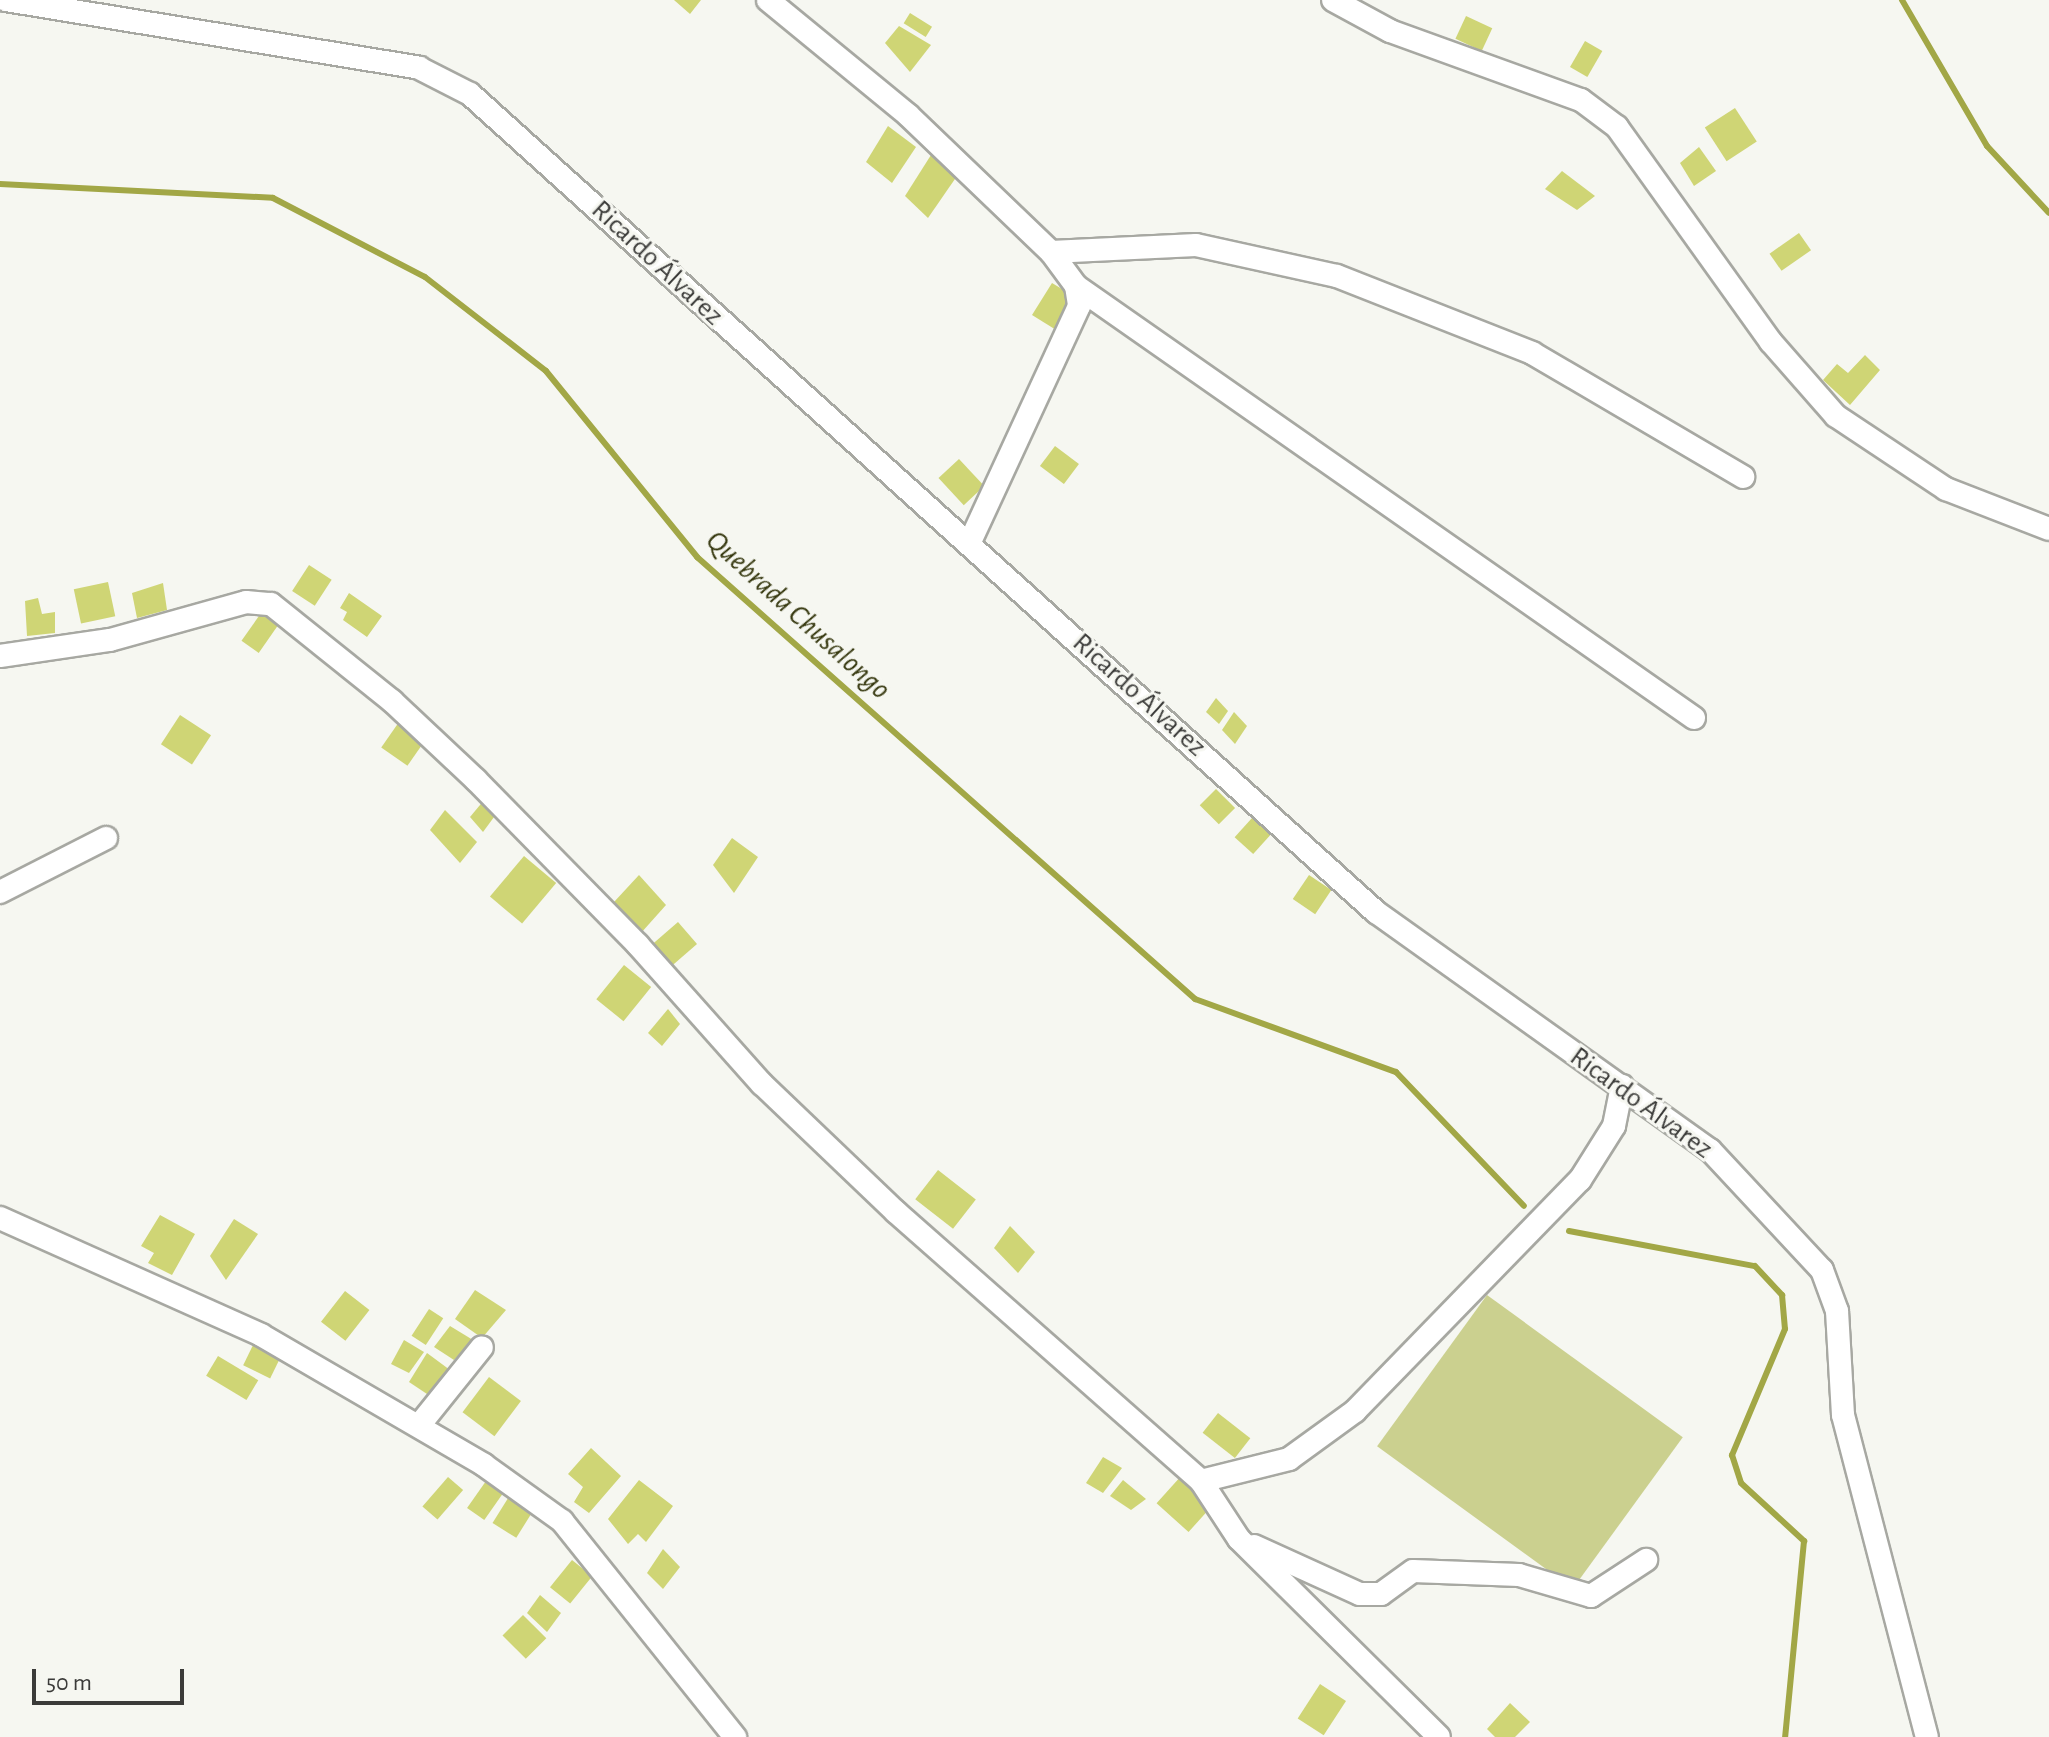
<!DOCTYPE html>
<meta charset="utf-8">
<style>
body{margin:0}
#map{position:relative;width:2049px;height:1737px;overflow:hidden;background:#f6f7f1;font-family:"Alegreya Sans",sans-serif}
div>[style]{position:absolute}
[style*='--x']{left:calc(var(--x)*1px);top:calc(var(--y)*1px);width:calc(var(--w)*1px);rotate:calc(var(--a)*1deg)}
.green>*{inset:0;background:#cbd08f;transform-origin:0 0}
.stream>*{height:6px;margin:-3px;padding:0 3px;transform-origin:3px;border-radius:3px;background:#a2a746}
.building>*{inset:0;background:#cfd575;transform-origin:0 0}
.roads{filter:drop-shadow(2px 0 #a7a8a2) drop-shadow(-2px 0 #a7a8a2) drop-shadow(0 2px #a7a8a2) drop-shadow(0 -2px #a7a8a2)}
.minor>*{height:22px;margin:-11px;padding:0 11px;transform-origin:11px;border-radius:11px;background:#fff}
span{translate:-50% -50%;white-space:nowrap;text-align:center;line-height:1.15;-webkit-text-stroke:6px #f6f7f1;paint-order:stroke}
.street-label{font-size:28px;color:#3b3b39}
.water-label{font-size:30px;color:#36380f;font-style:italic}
.scale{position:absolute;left:32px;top:1669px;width:152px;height:36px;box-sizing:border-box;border:4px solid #3b3b39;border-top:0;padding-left:10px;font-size:24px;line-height:28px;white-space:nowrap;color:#3b3b39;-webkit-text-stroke:6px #f6f7f1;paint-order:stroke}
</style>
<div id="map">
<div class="green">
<i style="left:1487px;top:1295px;width:242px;height:187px;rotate:36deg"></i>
</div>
<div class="stream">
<i style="--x:1902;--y:0;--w:169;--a:59.8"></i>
<i style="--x:1987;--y:146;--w:91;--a:47.2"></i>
<i style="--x:0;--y:184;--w:273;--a:2.9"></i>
<i style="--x:273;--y:198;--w:171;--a:27.5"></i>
<i style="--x:425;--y:277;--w:153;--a:37.8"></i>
<i style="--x:546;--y:371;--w:240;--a:50.9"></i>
<i style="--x:697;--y:557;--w:666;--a:41.59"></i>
<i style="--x:1195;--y:999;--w:214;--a:20"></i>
<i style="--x:1396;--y:1072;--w:185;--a:46.3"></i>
<i style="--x:1569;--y:1231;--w:189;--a:10.7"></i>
<i style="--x:1755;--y:1266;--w:40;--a:47"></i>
<i style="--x:1782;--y:1295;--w:34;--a:85"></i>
<i style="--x:1785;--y:1329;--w:137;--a:112.8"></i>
<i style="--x:1732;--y:1455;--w:29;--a:72"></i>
<i style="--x:1741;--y:1483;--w:86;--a:42.6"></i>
<i style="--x:1804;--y:1541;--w:197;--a:95.5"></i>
</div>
<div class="building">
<i style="clip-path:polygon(674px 0,701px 0,690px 14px)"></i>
<i style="left:910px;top:13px;width:26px;height:12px;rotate:32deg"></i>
<i style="left:1466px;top:16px;width:29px;height:25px;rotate:25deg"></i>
<i style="clip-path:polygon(899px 26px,931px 45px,910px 72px,885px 43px)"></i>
<i style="left:1585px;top:41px;width:20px;height:30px;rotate:30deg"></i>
<i style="left:1735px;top:108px;width:40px;height:36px;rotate:57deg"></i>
<i style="clip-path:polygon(888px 126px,916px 147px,892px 183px,866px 162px)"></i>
<i style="clip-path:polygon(1699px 147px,1716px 171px,1694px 186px,1680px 163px)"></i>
<i style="clip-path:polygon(931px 155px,957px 176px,928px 218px,905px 196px)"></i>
<i style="clip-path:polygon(1562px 171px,1595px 196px,1577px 210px,1545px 189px)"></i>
<i style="left:1799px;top:233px;width:21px;height:36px;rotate:55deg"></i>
<i style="clip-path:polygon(1052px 283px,1077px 298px,1061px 333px,1032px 315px)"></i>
<i style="clip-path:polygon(1865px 355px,1880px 370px,1850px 405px,1823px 380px,1837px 364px,1848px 373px)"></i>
<i style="left:1055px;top:446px;width:30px;height:25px;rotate:37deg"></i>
<i style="left:959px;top:459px;width:37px;height:28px;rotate:47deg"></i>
<i style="left:309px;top:565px;width:27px;height:31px;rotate:33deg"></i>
<i style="left:108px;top:582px;width:35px;height:35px;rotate:78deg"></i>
<i style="clip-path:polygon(163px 583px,167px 610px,137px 618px,132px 593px)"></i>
<i style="clip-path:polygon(349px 593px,382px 616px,367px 637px,343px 620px,347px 612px,340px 608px)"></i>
<i style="clip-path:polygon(38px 598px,42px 614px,55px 612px,55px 633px,27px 636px,25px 601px)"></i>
<i style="left:261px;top:613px;width:21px;height:34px;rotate:35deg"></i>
<i style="clip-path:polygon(1216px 698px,1228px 711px,1219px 724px,1206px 712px)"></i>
<i style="clip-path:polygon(1234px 712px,1247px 726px,1235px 744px,1222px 730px)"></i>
<i style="left:180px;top:715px;width:37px;height:35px;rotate:33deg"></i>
<i style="left:399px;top:722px;width:32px;height:31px;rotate:35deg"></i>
<i style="left:1216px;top:789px;width:27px;height:23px;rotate:45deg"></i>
<i style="clip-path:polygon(485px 799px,497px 813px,483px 832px,470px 817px)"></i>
<i style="clip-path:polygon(445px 810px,477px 842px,460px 863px,430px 830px)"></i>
<i style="left:1252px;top:818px;width:25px;height:26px;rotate:42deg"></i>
<i style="clip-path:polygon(732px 838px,758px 857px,734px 893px,713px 865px)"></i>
<i style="left:524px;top:856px;width:42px;height:53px;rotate:40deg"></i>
<i style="clip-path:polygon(639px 875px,666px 905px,641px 933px,614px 902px)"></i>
<i style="left:1309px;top:875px;width:27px;height:29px;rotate:34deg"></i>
<i style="left:678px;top:922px;width:29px;height:34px;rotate:49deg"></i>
<i style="left:624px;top:965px;width:35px;height:44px;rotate:39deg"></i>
<i style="clip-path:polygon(668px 1009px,680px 1024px,662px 1046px,648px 1033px)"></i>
<i style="left:938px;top:1170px;width:48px;height:37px;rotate:38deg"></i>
<i style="clip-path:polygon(160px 1215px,195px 1234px,172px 1275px,148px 1263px,154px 1253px,141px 1246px)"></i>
<i style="clip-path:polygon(234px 1219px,258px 1234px,226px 1280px,210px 1256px)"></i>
<i style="clip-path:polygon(1010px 1226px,1035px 1252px,1018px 1273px,994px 1248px)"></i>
<i style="clip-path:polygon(475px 1290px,506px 1310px,482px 1338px,455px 1319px)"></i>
<i style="left:345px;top:1291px;width:31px;height:39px;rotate:38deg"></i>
<i style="left:429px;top:1309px;width:17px;height:32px;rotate:33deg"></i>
<i style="clip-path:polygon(450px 1326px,473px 1340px,454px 1360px,434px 1347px)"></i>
<i style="clip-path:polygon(404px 1340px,424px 1352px,409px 1373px,391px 1364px)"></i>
<i style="left:255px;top:1341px;width:30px;height:27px;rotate:26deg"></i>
<i style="clip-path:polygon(427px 1353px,450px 1370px,430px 1396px,409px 1382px)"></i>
<i style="left:218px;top:1356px;width:47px;height:23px;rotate:31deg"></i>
<i style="left:489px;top:1377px;width:40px;height:44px;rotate:37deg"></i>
<i style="left:1218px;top:1413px;width:41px;height:25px;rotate:38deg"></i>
<i style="clip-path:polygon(591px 1448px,621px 1476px,589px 1513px,574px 1502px,583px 1487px,568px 1474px)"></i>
<i style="clip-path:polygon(1103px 1457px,1122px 1468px,1103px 1493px,1086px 1483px)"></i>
<i style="left:1182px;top:1475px;width:43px;height:38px;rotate:42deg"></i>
<i style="left:448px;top:1477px;width:20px;height:39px;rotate:41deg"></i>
<i style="clip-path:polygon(639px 1480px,673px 1506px,646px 1542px,638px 1534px,628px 1544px,608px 1519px)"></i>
<i style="clip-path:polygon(1123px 1480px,1146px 1499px,1131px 1510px,1110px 1496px)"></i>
<i style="left:486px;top:1481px;width:21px;height:33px;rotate:35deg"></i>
<i style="left:510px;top:1495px;width:28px;height:33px;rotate:32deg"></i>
<i style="clip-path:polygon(663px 1549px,680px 1567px,663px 1589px,647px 1573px)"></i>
<i style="left:572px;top:1560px;width:26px;height:35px;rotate:39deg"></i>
<i style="clip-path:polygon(540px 1595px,561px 1613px,547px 1632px,527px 1613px)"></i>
<i style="left:523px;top:1615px;width:33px;height:29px;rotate:45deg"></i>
<i style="left:1320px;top:1684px;width:31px;height:41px;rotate:33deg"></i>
<i style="clip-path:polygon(1510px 1703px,1530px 1722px,1515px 1737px,1495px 1737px,1487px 1729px)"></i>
</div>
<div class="roads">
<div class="minor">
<i style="--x:6;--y:0;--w:419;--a:9.3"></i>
<i style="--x:419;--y:68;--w:57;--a:27"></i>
<i style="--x:470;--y:94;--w:1221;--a:42.08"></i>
<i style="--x:1376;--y:912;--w:410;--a:35.5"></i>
<i style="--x:1710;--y:1150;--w:164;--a:47"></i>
<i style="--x:1822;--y:1270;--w:44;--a:69.9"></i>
<i style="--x:1837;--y:1311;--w:104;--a:86.7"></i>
<i style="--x:1843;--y:1415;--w:333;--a:75.4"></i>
<i style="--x:768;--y:0;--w:181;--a:39.4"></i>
<i style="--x:908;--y:115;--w:198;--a:43.8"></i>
<i style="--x:1051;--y:252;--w:42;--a:53.7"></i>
<i style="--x:1076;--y:286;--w:20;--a:81"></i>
<i style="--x:1079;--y:306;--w:260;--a:114.8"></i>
<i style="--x:1333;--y:0;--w:65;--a:28.5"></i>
<i style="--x:1390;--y:31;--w:203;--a:19.9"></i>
<i style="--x:1581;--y:100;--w:45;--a:36.9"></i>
<i style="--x:1617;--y:127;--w:264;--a:54.4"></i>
<i style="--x:1771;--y:342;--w:98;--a:48.7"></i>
<i style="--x:1836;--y:416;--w:132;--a:33.6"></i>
<i style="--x:1946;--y:489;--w:110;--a:21.2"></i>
<i style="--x:1051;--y:252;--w:145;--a:-2.8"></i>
<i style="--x:1196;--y:245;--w:144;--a:12.4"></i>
<i style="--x:1337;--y:276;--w:210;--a:21.5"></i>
<i style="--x:1532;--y:353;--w:245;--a:30.4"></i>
<i style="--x:1076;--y:286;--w:754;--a:34.95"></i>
<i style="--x:0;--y:656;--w:111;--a:-8.3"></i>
<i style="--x:110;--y:640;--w:141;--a:-15.6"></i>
<i style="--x:246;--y:602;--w:25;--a:5"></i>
<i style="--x:271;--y:604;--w:155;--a:38.7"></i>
<i style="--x:392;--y:701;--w:115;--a:43.2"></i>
<i style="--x:476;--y:780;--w:231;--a:45.5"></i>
<i style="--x:638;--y:945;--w:186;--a:48.3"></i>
<i style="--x:762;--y:1084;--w:185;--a:43.7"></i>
<i style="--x:896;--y:1212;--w:407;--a:41.4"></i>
<i style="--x:1201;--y:1481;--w:69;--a:56.8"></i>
<i style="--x:1239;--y:1539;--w:281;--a:44.7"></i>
<i style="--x:0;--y:892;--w:119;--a:-27"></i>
<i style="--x:0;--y:1218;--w:286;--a:24.1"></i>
<i style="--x:261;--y:1335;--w:258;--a:30.2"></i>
<i style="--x:484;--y:1465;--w:96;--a:35.7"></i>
<i style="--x:562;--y:1521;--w:277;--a:51.3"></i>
<i style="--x:421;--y:1423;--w:97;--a:-51.2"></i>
<i style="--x:1201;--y:1481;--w:91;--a:-14"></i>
<i style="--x:1289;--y:1459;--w:82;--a:-36"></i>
<i style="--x:1355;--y:1411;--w:322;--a:-45.8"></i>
<i style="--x:1580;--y:1180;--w:64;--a:-57.8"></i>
<i style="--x:1614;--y:1126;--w:41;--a:-78.7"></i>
<i style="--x:1254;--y:1546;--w:116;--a:24.4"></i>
<i style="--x:1360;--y:1594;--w:21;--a:0"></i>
<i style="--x:1381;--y:1594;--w:39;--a:-36"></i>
<i style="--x:1413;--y:1571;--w:106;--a:2.2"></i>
<i style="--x:1519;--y:1575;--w:75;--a:16.3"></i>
<i style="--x:1591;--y:1596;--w:66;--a:-33.2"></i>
</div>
</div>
<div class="street-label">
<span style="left:657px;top:263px;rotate:43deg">Ricardo Álvarez</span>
<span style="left:1139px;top:695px;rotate:42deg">Ricardo Álvarez</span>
<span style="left:1641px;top:1103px;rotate:36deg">Ricardo Álvarez</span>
</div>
<div class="water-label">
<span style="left:798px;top:615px;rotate:42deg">Quebrada Chusalongo</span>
</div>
<div class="scale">50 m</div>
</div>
